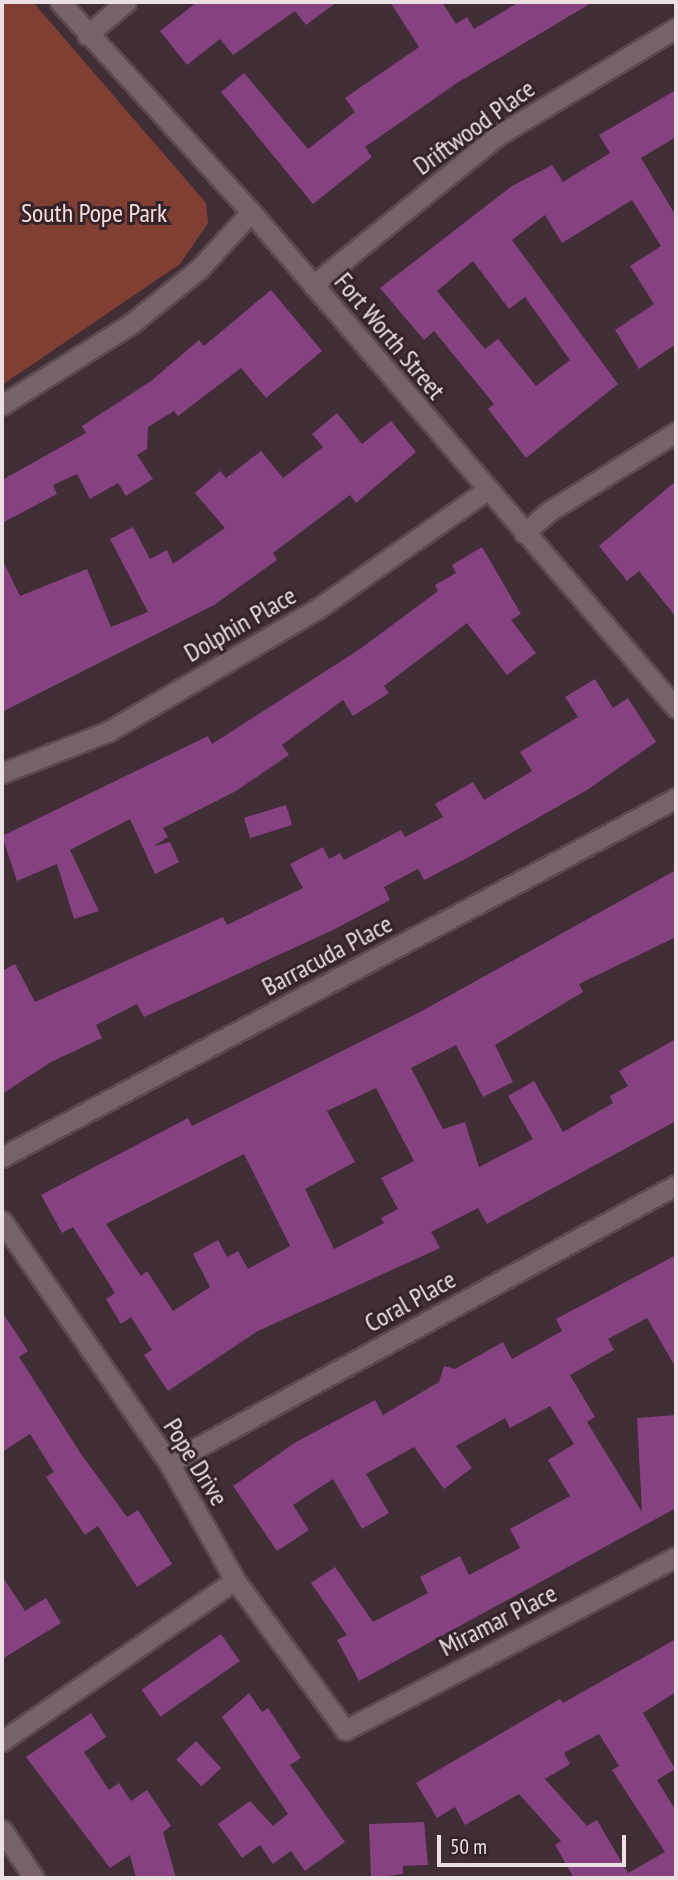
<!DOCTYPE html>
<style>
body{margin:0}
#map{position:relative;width:678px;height:1880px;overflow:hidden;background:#402d36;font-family:"PT Sans Narrow",sans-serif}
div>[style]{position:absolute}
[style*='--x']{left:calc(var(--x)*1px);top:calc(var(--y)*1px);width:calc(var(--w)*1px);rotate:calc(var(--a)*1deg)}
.green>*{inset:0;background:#813f33}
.building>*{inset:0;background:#864180;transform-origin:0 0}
.roads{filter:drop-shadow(2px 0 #594a51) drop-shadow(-2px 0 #594a51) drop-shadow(0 2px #594a51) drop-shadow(0 -2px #594a51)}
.minor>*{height:19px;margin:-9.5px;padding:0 9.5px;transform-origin:9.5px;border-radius:9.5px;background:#77616a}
span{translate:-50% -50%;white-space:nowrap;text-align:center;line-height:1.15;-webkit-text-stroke:6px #35232b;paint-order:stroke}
.street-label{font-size:26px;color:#ece0e5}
.park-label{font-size:26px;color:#f8ddd8}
.frame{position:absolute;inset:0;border:4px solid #ece0e5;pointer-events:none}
.scale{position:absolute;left:437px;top:1835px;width:189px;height:32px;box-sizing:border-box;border:4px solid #ece0e5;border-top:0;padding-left:9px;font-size:21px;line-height:24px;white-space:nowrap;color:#ece0e5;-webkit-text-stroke:5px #35232b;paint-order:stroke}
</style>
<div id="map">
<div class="green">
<i style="clip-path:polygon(2px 2px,33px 2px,206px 203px,208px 223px,180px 264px,2px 385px)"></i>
</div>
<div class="building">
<i style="clip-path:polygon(197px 2px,337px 2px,306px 25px,295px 11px,233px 55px,220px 39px,187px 65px,160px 31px)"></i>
<i style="clip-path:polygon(390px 2px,442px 2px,456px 24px,467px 17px,474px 29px,519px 2px,593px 2px,457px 83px,365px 147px,372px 157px,313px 204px,221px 92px,244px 73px,308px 149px,355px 112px,345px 98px,419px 47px)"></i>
<i style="clip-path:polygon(evenodd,676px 90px,676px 137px,641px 158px,676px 216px,676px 344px,639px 369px,615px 330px,654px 304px,630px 266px,661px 246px,632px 200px,562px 243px,545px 215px,512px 240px,618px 384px,526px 458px,488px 409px,494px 404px,434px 331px,424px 340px,380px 288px,512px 186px,552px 165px,563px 182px,610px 153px,599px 135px,676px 90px,473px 261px,509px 309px,525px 297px,570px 360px,536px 386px,498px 339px,485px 349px,437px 291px,473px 261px)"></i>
<i style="clip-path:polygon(271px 290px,322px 351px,266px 398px,241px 368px,178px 416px,174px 411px,148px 427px,147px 449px,137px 455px,153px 479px,126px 496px,118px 483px,90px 499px,77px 474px,53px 485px,57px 494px,2px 523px,2px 480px,86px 433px,82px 426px,151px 381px,199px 340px,204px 346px)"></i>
<i style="clip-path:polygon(337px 413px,362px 444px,391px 421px,416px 452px,356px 503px,350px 495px,273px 553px,277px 560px,214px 605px,2px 712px,2px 559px,20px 596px,87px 569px,111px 627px,148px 612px,110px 539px,133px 527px,150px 559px,167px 550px,173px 564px,225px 528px,195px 493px,220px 471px,226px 478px,261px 451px,283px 478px,323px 447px,312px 434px)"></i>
<i style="clip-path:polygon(676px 481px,676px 617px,639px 571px,627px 581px,599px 546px)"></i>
<i style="clip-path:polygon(482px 547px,521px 614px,511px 620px,536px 653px,507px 675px,467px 623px,384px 686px,389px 693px,353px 716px,343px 700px,282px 745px,289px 755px,236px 791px,163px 828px,168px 837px,154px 846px,170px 842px,179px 862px,155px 874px,130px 819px,70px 850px,99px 911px,74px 919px,57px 864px,17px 881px,2px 836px,208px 736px,212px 744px,360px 649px,438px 591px,435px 585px,456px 573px,452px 565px)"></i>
<i style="clip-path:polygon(595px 679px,613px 708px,628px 698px,656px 742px,587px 790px,467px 858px,424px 880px,418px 869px,384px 887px,390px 900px,333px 930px,144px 1017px,137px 1004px,96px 1025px,102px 1038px,51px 1062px,2px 1094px,2px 971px,15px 964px,35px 1002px,223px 917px,227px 925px,303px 888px,290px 864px,323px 847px,329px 859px,340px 853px,344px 860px,401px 830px,405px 837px,443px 817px,435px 804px,473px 782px,484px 800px,532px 771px,520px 752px,578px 717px,565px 697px)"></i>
<i style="left:286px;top:805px;width:21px;height:44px;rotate:73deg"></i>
<i style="clip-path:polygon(evenodd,676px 870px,676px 937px,579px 984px,583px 992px,495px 1045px,513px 1082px,483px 1097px,456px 1045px,411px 1068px,443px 1129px,465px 1122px,479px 1167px,533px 1139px,508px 1096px,534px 1081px,563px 1132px,613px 1103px,610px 1096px,628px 1086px,619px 1071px,676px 1039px,676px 1121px,487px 1224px,478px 1208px,431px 1232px,440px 1248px,258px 1331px,168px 1391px,144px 1355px,152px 1350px,131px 1317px,121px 1324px,106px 1299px,115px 1293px,73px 1227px,62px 1233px,41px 1195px,188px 1118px,192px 1126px,420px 1012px,676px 870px,376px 1088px,414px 1161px,381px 1178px,398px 1209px,381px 1218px,384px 1223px,334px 1249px,305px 1189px,355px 1162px,327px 1111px,376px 1088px,676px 870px,244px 1154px,290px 1246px,248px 1269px,238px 1251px,227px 1257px,218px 1240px,193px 1254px,210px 1287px,173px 1311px,147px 1271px,141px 1276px,106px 1224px,244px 1154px)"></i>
<i style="clip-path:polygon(676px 1255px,676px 1368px,647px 1318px,608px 1339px,614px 1350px,570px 1375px,595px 1417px,587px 1422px,642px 1512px,637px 1418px,676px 1415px,676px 1508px,359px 1681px,337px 1640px,347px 1635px,311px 1583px,335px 1567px,373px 1622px,428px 1593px,420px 1577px,460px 1556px,469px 1575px,520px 1548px,510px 1529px,570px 1496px,548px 1460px,574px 1444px,550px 1406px,510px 1428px,505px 1418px,456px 1446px,472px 1468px,444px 1489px,414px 1447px,366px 1474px,389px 1513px,362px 1529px,333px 1479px,293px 1505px,309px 1530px,277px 1551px,233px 1486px,296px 1442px,375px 1400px,383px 1415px,439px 1382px,444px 1366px,455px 1369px,503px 1342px,512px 1359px,562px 1331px,556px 1319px)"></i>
<i style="clip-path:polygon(2px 1312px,28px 1351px,19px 1357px,81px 1454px,127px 1517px,138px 1510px,172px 1564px,137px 1587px,98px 1526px,85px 1535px,46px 1477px,54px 1472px,30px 1434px,2px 1452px)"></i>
<i style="clip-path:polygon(2px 1576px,25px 1611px,46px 1598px,61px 1623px,2px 1659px)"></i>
<i style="left:221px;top:1634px;width:33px;height:97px;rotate:55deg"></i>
<i style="clip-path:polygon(evenodd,676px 1639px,676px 1692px,643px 1713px,675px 1769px,657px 1780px,676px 1811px,676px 1878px,574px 1878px,555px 1845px,561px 1841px,519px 1794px,465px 1825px,455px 1807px,437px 1818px,416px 1783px,560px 1699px,563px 1703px,676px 1639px,599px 1734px,619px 1766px,612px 1770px,665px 1852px,628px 1873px,597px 1820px,587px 1826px,545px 1779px,570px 1764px,564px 1753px,599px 1734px)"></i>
<i style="clip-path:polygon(249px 1693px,262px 1712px,268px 1708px,301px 1758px,290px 1765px,345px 1842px,305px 1871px,291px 1851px,273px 1864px,260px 1845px,242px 1858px,218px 1824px,250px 1801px,273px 1826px,288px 1814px,222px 1717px)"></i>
<i style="clip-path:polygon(91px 1713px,106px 1737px,84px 1752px,109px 1790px,119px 1783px,131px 1801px,147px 1790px,171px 1826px,163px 1832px,176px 1878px,136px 1878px,130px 1855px,110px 1868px,26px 1757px)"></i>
<i style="left:196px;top:1741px;width:37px;height:27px;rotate:47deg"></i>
<i style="clip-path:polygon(424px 1822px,428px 1865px,403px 1866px,403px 1874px,371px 1878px,369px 1824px)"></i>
</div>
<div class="roads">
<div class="minor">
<i style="--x:60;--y:2;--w:284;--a:47.7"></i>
<i style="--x:251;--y:212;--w:653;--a:49.41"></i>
<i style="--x:87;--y:35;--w:51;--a:-40.2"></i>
<i style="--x:313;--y:285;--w:237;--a:-39"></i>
<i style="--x:497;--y:136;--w:209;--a:-31.1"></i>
<i style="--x:2;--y:405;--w:154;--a:-32.2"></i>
<i style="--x:132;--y:323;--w:86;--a:-38.9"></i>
<i style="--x:199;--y:269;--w:77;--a:-47.6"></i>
<i style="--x:524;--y:533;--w:32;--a:-41"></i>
<i style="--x:548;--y:512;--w:151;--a:-32"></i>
<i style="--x:2;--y:773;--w:115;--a:-21.4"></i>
<i style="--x:109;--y:731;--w:241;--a:-30.4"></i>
<i style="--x:317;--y:609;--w:208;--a:-35"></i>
<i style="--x:2;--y:1157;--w:764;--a:-28.04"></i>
<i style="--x:2;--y:1221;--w:294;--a:55.4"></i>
<i style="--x:169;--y:1463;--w:134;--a:60.6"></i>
<i style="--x:235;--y:1580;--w:186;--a:53.7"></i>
<i style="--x:345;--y:1730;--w:373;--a:-27.6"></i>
<i style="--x:169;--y:1463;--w:578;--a:-28.74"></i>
<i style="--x:2;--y:1741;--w:283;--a:-34.6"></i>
<i style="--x:2;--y:1830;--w:58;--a:56.3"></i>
</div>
</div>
<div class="street-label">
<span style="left:474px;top:127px;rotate:-36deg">Driftwood Place</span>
<span style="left:390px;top:336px;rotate:50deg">Fort Worth Street</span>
<span style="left:240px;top:624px;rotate:-30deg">Dolphin Place</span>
<span style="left:327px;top:955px;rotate:-28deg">Barracuda Place</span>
<span style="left:410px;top:1301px;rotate:-29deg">Coral Place</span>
<span style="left:196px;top:1462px;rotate:58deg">Pope Drive</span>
<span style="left:498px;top:1620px;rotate:-27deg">Miramar Place</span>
</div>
<div class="park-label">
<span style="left:94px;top:213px">South Pope Park</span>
</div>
<div class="frame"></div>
<div class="scale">50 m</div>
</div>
